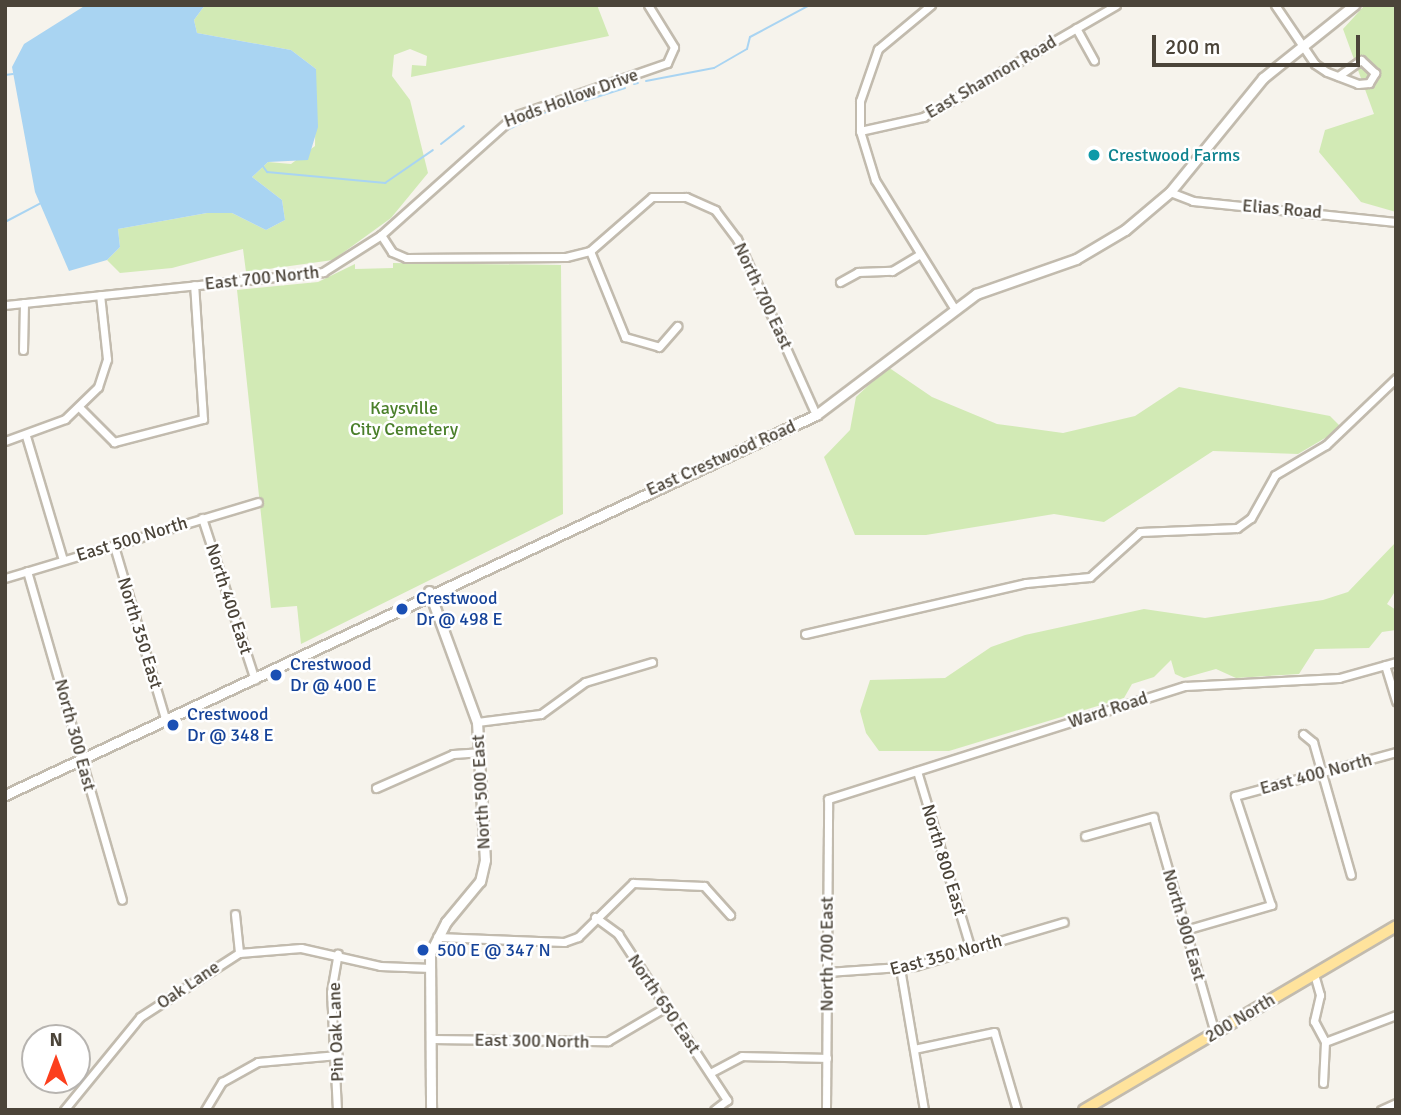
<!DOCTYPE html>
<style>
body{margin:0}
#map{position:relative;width:1401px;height:1115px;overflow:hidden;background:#f6f3ec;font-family:Signika,sans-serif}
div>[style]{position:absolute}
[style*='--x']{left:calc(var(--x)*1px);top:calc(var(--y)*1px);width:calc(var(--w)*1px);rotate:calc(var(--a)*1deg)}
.green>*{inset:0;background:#d2eab5}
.water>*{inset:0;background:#a9d4f2}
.stream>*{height:2px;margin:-1px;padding:0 1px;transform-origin:1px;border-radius:1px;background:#a9d4f2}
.roads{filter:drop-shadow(2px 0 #c2bbae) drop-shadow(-2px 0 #c2bbae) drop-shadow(0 2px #c2bbae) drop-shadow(0 -2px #c2bbae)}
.minor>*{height:7px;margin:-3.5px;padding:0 3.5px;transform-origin:3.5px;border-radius:3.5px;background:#fff}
.tertiary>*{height:9px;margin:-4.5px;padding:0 4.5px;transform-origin:4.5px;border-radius:4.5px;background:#fff}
.primary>*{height:10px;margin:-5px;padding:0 5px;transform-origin:5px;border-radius:5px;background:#ffe39c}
.dots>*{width:19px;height:19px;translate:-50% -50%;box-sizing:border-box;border:4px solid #fff;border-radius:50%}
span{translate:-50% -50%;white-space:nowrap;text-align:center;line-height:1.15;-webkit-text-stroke:5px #fff;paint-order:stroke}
.street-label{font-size:18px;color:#4b4439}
.culture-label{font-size:18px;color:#0d838f}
.left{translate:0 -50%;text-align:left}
.park-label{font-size:18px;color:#4a7f2a}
.transit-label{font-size:18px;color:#164399}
.frame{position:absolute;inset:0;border:7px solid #4b4439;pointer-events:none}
.north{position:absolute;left:21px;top:1024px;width:70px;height:70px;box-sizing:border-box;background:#fff;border:2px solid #b7b4b0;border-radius:50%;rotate:0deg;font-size:19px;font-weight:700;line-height:28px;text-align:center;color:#4b4439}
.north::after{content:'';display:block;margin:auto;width:24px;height:32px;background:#fc3f1d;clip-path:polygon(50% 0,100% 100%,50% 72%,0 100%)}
.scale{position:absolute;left:1152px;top:35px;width:208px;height:32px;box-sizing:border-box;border:4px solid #4b4439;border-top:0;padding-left:9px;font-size:21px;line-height:24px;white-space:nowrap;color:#4b4439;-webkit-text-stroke:5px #fff;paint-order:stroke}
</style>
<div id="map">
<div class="green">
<i style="clip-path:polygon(205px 5px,597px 5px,609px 36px,411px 77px,412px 65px,426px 66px,427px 56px,410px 49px,394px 55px,392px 76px,410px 100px,428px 173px,391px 218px,333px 260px,246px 272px,243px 249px,172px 268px,120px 273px,107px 260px,120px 247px,118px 229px,207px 213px,232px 213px,266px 230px,285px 220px,282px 200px,252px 177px,268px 162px,291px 164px,315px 146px,316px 69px,291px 50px,197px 33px,194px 20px)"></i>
<i style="clip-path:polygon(1365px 5px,1396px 5px,1396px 212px,1361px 202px,1319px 152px,1325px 130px,1374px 114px,1343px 29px)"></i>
<i style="clip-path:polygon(393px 263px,561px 265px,563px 514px,301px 644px,297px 606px,271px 608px,237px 290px,318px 282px,355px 264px,355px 269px,393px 268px)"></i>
<i style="clip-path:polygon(888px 367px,932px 397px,997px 424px,1063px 433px,1135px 416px,1179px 387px,1330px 416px,1342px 428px,1298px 454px,1213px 451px,1104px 522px,1054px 514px,926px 535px,855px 535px,824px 457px,850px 430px,856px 397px)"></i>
<i style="clip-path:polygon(1396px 542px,1396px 590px,1387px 604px,1396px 610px,1396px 630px,1382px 632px,1369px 648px,1315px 649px,1299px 674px,1236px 678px,1216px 669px,1184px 678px,1175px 674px,1171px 660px,1154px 677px,1132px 684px,1124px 698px,949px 751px,879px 751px,866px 733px,860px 711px,870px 680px,945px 678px,991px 647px,1025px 635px,1144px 609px,1205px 618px,1323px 600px,1348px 592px)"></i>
</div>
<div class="water">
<i style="clip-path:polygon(86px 5px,205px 5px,194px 20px,197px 33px,291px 50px,316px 69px,318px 127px,308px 160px,268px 162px,252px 177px,282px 200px,285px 220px,266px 230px,232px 213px,207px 213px,118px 229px,120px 247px,107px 260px,69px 271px,35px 192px,12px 67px,24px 44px)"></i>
</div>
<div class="stream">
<i style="--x:5;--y:75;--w:8;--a:-7"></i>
<i style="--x:646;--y:81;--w:69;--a:-10.8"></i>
<i style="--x:714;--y:68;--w:38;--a:-30"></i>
<i style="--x:747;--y:49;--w:12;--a:-76"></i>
<i style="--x:750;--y:37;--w:68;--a:-28.1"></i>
<i style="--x:634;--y:84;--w:4;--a:-14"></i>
<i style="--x:584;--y:101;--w:43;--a:-17.6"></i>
<i style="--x:561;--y:108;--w:17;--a:-17"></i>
<i style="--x:543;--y:113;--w:12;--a:-14"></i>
<i style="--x:499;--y:134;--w:41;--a:-25.9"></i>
<i style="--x:441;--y:144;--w:29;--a:-38"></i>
<i style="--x:262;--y:165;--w:9;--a:54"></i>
<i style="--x:267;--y:172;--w:119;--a:5.3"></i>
<i style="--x:385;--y:183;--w:58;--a:-34.5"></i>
<i style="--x:5;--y:222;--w:41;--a:-27.8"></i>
</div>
<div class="roads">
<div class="minor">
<i style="--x:931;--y:5;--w:69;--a:140.3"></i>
<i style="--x:878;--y:49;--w:55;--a:109.1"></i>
<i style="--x:860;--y:101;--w:30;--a:90"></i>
<i style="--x:860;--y:131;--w:51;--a:73"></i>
<i style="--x:875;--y:180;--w:150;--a:58.3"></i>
<i style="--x:1275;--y:5;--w:71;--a:55.9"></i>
<i style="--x:1315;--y:64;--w:14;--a:34"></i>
<i style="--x:1327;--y:72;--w:33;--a:21"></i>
<i style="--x:1358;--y:84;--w:11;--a:-5"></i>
<i style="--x:1369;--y:83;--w:12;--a:-59"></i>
<i style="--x:1375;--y:73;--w:19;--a:-137"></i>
<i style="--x:1361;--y:60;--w:28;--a:145"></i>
<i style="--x:1076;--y:28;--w:37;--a:61"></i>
<i style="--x:860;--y:131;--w:65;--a:-12.5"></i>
<i style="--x:923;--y:117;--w:223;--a:-30.1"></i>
<i style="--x:1170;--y:192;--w:25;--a:21"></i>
<i style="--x:1193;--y:201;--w:204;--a:5.9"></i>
<i style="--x:381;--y:235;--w:178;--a:-41.8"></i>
<i style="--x:514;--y:116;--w:162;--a:-19.1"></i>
<i style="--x:667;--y:63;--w:17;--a:-66"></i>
<i style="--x:674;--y:47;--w:49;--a:-121.8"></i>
<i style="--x:590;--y:251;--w:93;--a:67.9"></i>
<i style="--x:625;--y:337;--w:35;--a:16"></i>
<i style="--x:659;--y:347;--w:28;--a:-49"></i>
<i style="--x:840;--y:282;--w:21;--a:-29"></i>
<i style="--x:858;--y:272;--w:34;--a:-2"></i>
<i style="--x:892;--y:271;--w:33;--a:-31"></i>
<i style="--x:5;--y:305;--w:320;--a:-5.9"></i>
<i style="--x:323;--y:272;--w:69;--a:-32.5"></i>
<i style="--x:381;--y:235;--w:20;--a:57"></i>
<i style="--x:392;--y:252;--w:15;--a:23"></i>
<i style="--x:406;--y:258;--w:160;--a:-0.4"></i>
<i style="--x:566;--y:257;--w:25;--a:-14"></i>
<i style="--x:590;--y:251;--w:82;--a:-41.1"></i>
<i style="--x:652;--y:197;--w:34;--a:0"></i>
<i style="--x:686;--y:197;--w:32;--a:24"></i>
<i style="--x:715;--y:210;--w:36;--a:53"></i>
<i style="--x:737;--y:239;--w:193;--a:65.8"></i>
<i style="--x:23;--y:350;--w:47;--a:-88.8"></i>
<i style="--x:81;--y:409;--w:47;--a:45"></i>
<i style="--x:114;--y:442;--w:92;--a:-14.5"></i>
<i style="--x:203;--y:419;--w:134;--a:-93.8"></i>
<i style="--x:26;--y:436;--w:129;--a:73.4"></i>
<i style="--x:5;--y:441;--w:64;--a:-20.1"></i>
<i style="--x:65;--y:419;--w:46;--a:-44.1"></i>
<i style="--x:98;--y:387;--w:29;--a:-72"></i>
<i style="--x:107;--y:359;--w:64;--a:-96.2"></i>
<i style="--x:202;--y:518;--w:170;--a:71.9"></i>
<i style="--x:114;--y:546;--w:183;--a:73.5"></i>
<i style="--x:27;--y:571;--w:342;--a:73.9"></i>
<i style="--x:5;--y:578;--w:264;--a:-16.7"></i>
<i style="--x:805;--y:634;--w:227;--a:-13"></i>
<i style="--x:1026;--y:583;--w:64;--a:-5.4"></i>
<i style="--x:1090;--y:577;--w:67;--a:-42"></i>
<i style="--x:1140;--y:532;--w:97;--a:-2.4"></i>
<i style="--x:1237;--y:528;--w:17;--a:-36"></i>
<i style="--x:1251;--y:518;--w:49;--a:-60.8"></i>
<i style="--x:1275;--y:475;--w:59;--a:-30.5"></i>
<i style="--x:1326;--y:445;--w:97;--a:-43.7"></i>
<i style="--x:1385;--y:665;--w:38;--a:73"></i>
<i style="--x:477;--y:722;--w:64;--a:-7.1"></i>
<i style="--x:541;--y:714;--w:54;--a:-36"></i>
<i style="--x:585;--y:682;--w:70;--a:-16.6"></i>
<i style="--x:1303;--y:734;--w:13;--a:39"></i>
<i style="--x:1313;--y:742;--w:138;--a:74.1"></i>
<i style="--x:917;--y:771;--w:187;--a:73.2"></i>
<i style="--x:376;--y:788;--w:84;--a:-23.8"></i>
<i style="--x:453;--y:754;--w:26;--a:-4"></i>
<i style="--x:1085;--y:836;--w:71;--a:-15.6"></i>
<i style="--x:1153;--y:817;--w:225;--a:74"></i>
<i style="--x:235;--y:914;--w:39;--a:84"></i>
<i style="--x:595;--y:917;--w:29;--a:36"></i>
<i style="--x:618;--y:934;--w:199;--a:56.7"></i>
<i style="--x:727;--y:1100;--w:16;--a:142"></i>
<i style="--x:1185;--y:930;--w:90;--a:-16.2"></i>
<i style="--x:1271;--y:905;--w:115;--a:-108.3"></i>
<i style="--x:1235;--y:796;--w:167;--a:-15.3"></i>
<i style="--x:437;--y:937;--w:127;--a:2.3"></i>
<i style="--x:564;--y:942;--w:15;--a:-20"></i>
<i style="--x:578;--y:937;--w:77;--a:-44.5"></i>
<i style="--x:633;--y:883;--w:71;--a:2.4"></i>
<i style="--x:704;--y:886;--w:39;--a:48"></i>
<i style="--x:900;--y:968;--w:144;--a:80.4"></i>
<i style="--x:827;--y:972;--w:88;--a:-3.9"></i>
<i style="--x:915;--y:966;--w:155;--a:-16.5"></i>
<i style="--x:1314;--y:974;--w:22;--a:74"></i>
<i style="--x:1320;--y:995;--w:27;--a:103"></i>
<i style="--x:1314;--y:1021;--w:24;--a:62"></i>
<i style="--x:1325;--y:1042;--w:76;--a:-20.8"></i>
<i style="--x:432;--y:1039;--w:176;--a:0.7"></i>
<i style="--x:608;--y:1041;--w:67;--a:-30.4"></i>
<i style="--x:914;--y:1049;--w:82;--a:-12"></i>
<i style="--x:994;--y:1032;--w:81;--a:73.6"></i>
<i style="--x:710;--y:1073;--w:36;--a:-28"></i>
<i style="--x:742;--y:1056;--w:85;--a:1.3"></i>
<i style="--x:1323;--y:1083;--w:41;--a:-87.2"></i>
<i style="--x:64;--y:1110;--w:120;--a:-50.7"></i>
<i style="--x:140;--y:1017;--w:118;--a:-32.9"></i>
<i style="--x:239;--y:953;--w:62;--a:-4.6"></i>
<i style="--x:301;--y:948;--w:81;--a:12.8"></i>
<i style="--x:380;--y:966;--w:51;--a:2.2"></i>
<i style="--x:205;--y:1110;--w:33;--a:-59"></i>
<i style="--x:222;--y:1082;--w:41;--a:-29.1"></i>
<i style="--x:258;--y:1062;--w:80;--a:-5"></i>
<i style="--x:337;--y:1110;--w:118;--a:-92.9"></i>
<i style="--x:331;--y:992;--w:39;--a:-80"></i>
<i style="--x:826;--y:1110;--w:311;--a:-89.6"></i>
<i style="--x:828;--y:799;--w:374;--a:-17.6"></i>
<i style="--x:1185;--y:686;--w:154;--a:-3"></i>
<i style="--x:1339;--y:678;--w:59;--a:-15.7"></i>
<i style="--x:1381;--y:1110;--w:17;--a:-25"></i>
</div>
<div class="tertiary">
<i style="--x:429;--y:591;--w:140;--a:69.9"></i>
<i style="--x:477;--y:722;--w:138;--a:86.7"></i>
<i style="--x:485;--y:860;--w:22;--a:103"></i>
<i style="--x:480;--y:881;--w:53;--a:129.7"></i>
<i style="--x:446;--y:922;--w:36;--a:117"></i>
<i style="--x:430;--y:954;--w:156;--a:89.6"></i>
<i style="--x:5;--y:795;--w:896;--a:-25.11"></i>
<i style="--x:816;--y:415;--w:201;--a:-37.1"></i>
<i style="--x:976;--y:294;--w:106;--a:-19.3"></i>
<i style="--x:1076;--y:259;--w:57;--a:-30.6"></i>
<i style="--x:1125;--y:230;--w:59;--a:-40.2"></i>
<i style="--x:1170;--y:192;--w:147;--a:-50.8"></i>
<i style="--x:1263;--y:78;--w:117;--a:-38.7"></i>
</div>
<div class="primary">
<i style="--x:1084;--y:1110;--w:362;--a:-30.5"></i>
</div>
</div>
<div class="dots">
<i style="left:1094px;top:155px;background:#0f9aa8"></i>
<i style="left:402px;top:609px;background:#1a4fb4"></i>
<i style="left:276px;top:675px;background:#1a4fb4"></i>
<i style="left:173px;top:725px;background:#1a4fb4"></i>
<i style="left:423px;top:950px;background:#1a4fb4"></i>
</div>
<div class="street-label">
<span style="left:991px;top:77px;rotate:-30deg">East Shannon Road</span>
<span style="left:571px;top:98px;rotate:-20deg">Hods Hollow Drive</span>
<span style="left:1282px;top:209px;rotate:5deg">Elias Road</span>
<span style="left:262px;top:278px;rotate:-6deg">East 700 North</span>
<span style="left:763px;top:296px;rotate:65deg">North 700 East</span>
<span style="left:721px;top:458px;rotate:-24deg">East Crestwood Road</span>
<span style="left:132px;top:539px;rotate:-17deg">East 500 North</span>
<span style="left:229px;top:599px;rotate:72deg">North 400 East</span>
<span style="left:140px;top:633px;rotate:73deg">North 350 East</span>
<span style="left:1108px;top:710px;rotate:-18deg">Ward Road</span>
<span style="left:75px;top:735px;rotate:75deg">North 300 East</span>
<span style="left:1316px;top:774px;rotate:-15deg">East 400 North</span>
<span style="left:481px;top:792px;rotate:-93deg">North 500 East</span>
<span style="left:944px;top:860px;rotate:73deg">North 800 East</span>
<span style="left:1184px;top:925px;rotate:74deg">North 900 East</span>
<span style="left:827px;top:954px;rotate:-90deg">North 700 East</span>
<span style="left:946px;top:955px;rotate:-15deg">East 350 North</span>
<span style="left:188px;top:985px;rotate:-34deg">Oak Lane</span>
<span style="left:664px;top:1004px;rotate:56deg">North 650 East</span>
<span style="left:1240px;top:1018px;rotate:-31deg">200 North</span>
<span style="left:336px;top:1032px;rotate:-92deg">Pin Oak Lane</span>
<span style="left:532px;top:1041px;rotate:1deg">East 300 North</span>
</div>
<div class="culture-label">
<span class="left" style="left:1108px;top:155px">Crestwood Farms</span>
</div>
<div class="park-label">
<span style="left:404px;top:419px">Kaysville<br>City Cemetery</span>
</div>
<div class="transit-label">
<span class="left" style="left:416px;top:609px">Crestwood<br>Dr @ 498 E</span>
<span class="left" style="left:290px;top:675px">Crestwood<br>Dr @ 400 E</span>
<span class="left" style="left:187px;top:725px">Crestwood<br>Dr @ 348 E</span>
<span class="left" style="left:437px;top:950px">500 E @ 347 N</span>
</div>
<div class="frame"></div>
<div class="north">N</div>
<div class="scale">200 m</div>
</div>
